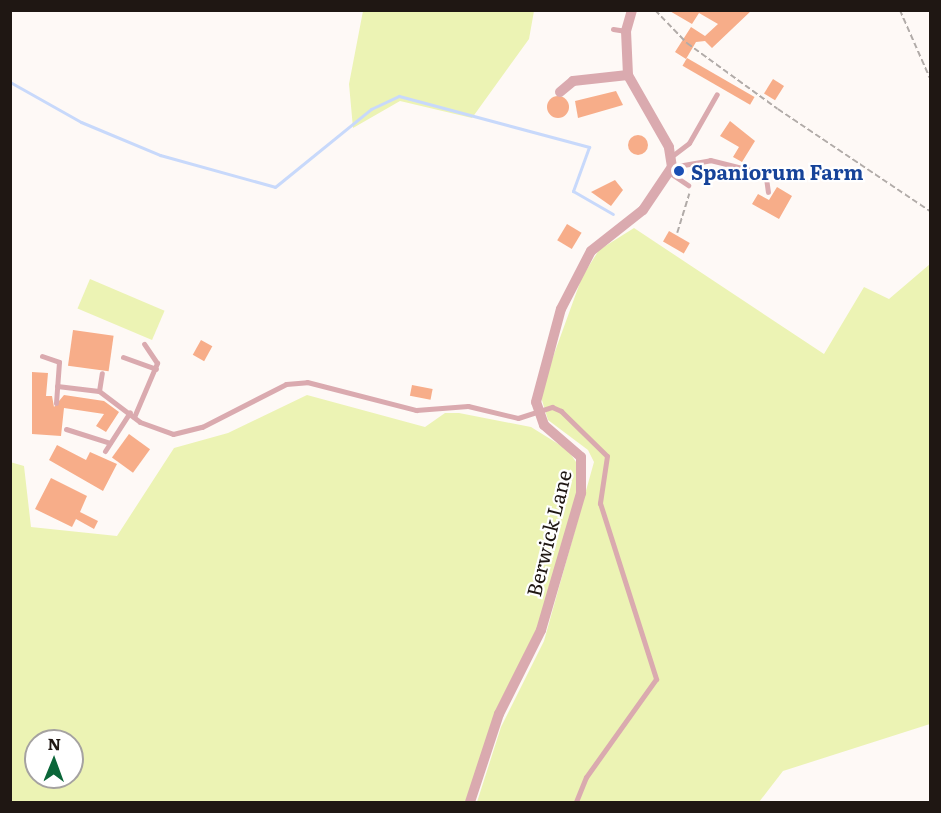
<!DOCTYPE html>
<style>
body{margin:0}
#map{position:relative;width:941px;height:813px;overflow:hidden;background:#fef9f6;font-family:Literata,serif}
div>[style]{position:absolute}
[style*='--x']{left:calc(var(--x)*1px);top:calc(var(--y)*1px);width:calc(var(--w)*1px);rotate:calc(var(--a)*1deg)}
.green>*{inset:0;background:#ecf3b4;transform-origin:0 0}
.stream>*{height:3px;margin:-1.5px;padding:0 1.5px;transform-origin:1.5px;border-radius:1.5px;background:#c8d9fb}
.building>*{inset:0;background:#f7ad89;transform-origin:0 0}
.round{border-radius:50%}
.path>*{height:1.5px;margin-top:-0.75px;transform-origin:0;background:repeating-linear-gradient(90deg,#b1aba8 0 6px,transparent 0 9px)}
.lane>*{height:5px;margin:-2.5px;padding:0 2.5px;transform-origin:2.5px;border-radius:2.5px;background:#daaaaf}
.street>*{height:10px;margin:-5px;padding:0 5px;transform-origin:5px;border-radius:5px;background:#daaaaf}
.dots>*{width:16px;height:16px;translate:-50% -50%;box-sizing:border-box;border:3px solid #fff;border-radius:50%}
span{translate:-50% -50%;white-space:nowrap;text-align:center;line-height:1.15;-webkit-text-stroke:4.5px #fff;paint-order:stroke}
.transit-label{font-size:20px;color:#164399;font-weight:700}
.left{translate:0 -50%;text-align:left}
.street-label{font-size:20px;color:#1f1713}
.frame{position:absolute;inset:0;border:12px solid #1f1713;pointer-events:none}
.north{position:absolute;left:24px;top:729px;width:60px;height:60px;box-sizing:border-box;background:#fff;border:2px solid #a5a2a1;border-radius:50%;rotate:1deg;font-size:16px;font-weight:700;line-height:24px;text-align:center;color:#1f1713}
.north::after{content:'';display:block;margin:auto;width:21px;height:27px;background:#0b6639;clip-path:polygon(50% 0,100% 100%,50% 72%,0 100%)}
</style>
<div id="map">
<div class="green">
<i style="clip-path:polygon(363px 11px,534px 10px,534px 11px,529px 39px,472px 118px,400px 101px,353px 128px,349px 84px)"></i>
<i style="clip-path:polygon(634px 228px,824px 354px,864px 287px,889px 299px,930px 264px,930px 724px,783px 771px,759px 802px,477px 802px,501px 727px,544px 641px,594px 462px,588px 450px,548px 420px,541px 397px,549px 368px,582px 277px,599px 250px)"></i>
<i style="left:90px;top:279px;width:81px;height:32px;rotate:23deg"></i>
<i style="clip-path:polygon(evenodd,307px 395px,425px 427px,445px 413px,459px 413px,531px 427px,568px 450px,578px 465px,580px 482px,537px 629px,465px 802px,11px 802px,10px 462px,24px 466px,31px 527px,117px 536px,174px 448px,228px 433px,307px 395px,36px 741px,72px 741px,72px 777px,36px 777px,36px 741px)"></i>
</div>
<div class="stream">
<i style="--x:10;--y:82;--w:81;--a:29.4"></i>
<i style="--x:81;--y:122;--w:86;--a:22.7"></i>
<i style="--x:160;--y:155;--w:119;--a:15.5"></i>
<i style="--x:275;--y:187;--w:124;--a:-39.1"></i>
<i style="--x:371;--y:109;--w:31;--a:-25"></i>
<i style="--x:399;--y:96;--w:197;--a:15"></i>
<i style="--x:589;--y:147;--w:47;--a:110"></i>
<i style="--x:573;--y:191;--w:46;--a:29.9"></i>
</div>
<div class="building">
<i style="clip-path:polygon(668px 10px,752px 10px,712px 48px,705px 41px,696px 42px,686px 59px,675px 52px,691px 27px,705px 36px,718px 24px,699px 13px,692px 24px)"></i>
<i style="left:687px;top:58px;width:78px;height:9px;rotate:30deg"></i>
<i style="left:773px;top:79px;width:13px;height:17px;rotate:32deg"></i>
<i style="clip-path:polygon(616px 91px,623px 105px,578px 118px,575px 101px)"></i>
<i class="round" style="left:547px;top:96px;width:22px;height:22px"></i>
<i style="clip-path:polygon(730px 121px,755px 141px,742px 162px,733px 157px,739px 147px,720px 136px)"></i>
<i class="round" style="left:628px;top:135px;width:20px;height:20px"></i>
<i style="clip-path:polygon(615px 180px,623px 190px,611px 206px,591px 192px)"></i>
<i style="clip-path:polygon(777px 187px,792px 196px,779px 219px,752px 204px,758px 194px,769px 200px)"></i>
<i style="left:567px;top:224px;width:17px;height:19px;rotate:31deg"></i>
<i style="left:669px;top:231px;width:24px;height:12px;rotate:30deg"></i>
<i style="left:73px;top:330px;width:41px;height:36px;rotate:8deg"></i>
<i style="left:201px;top:340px;width:13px;height:17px;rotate:29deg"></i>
<i style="clip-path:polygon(32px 372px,48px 373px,46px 396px,52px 396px,54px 407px,64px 395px,104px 401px,119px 412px,106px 432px,96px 426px,104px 414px,64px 408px,61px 436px,32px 434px)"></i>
<i style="left:412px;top:385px;width:21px;height:11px;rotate:11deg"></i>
<i style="left:129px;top:434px;width:26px;height:29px;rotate:36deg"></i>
<i style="clip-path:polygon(57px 445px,86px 460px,90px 452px,117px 464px,103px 491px,49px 460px)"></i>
<i style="clip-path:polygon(51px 478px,87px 496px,80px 512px,98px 521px,94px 529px,76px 519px,72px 527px,35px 509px)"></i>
</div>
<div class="path">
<i style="--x:655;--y:10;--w:46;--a:45.9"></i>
<i style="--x:687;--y:43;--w:112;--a:36"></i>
<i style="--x:778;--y:109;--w:183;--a:33.9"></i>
<i style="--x:900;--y:10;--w:74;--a:66.2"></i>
<i style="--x:677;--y:233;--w:41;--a:-72.9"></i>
</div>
<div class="lane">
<i style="--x:613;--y:29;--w:13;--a:9"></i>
<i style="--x:672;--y:156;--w:21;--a:-37"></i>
<i style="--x:689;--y:143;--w:56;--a:-60.3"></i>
<i style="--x:672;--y:167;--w:39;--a:-10"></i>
<i style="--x:710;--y:160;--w:41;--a:14"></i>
<i style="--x:750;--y:170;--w:18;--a:27"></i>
<i style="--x:766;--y:178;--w:14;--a:82"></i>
<i style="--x:670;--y:173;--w:22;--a:34"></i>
<i style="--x:42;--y:356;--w:18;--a:19"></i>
<i style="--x:59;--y:362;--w:41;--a:94.2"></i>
<i style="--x:123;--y:357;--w:35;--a:20"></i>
<i style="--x:57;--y:386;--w:42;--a:6.8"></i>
<i style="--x:99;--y:391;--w:51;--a:37.1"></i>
<i style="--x:140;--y:422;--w:35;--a:20"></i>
<i style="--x:173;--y:434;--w:30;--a:-14"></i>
<i style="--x:202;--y:427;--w:94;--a:-27.1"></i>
<i style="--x:286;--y:384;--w:21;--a:-5"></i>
<i style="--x:307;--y:382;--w:113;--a:14.4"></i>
<i style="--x:416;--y:410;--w:52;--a:-4.4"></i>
<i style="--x:468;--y:406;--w:51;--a:13.5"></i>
<i style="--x:518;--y:418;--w:36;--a:-18"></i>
<i style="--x:552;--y:407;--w:10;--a:24"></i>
<i style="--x:561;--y:411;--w:64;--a:44.4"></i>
<i style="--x:607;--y:456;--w:48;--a:98.5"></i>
<i style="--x:600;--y:503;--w:185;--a:72.3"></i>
<i style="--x:656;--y:679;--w:120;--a:125.5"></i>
<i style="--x:586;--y:777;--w:27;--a:112"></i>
<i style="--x:99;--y:391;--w:18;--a:-81"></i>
<i style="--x:134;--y:417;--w:59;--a:-66.9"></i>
<i style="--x:157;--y:363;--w:23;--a:-124"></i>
<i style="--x:66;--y:429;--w:46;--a:17.7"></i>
<i style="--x:105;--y:451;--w:46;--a:-57.3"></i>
</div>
<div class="street">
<i style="--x:560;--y:92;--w:17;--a:-40"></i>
<i style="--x:573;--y:81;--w:55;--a:-6.2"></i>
<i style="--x:470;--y:802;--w:93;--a:-71.8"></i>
<i style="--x:499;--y:714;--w:94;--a:-63.4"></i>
<i style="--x:541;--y:630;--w:143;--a:-73.7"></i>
<i style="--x:581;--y:493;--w:36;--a:-90"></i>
<i style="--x:581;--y:457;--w:49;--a:-139.1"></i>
<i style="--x:544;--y:425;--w:24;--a:-109"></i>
<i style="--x:536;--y:402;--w:96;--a:-75"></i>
<i style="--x:561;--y:309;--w:65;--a:-62.7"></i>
<i style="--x:591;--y:251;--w:66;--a:-38.3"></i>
<i style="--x:643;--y:210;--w:52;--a:-56"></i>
<i style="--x:672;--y:167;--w:20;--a:-99"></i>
<i style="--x:669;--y:147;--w:83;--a:-119.7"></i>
<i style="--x:628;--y:75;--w:44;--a:-92.6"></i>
<i style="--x:626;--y:31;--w:22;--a:-74"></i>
</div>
<div class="dots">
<i style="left:679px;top:171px;background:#1a4fb4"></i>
</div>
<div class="transit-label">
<span class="left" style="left:691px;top:171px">Spaniorum Farm</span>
</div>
<div class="street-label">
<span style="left:548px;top:533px;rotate:-76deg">Berwick Lane</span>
</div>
<div class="frame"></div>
<div class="north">N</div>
</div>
